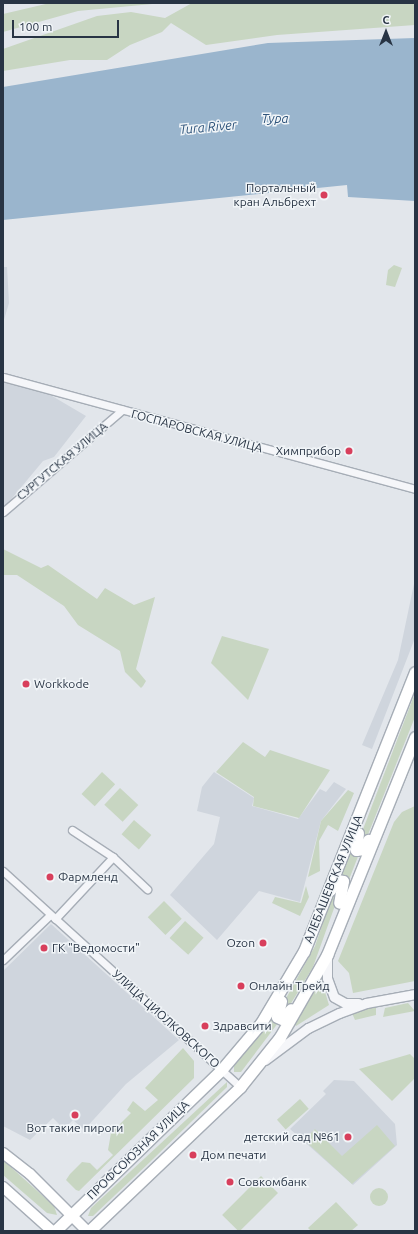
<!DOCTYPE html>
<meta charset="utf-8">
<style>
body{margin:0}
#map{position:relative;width:418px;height:1234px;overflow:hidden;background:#e2e6eb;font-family:Ubuntu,sans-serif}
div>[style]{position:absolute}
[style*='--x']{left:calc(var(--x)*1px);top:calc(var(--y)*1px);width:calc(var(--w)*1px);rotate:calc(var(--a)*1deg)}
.built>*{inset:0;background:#cfd5dd}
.green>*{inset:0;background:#c8d6c2;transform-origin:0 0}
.round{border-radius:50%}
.water>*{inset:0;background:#9ab5cd}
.roads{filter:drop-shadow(1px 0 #a6adb6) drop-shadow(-1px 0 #a6adb6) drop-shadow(0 1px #a6adb6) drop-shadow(0 -1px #a6adb6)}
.minor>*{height:7px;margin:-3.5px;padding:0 3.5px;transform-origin:3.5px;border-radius:3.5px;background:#f5f6f9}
.tertiary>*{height:9px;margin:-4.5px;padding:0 4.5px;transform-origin:4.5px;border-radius:4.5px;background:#f5f6f9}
.secondary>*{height:10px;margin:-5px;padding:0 5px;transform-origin:5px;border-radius:5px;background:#fff}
.primary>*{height:11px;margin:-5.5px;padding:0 5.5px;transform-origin:5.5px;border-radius:5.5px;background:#fff}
.dots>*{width:11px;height:11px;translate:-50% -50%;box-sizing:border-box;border:2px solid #f1f5f8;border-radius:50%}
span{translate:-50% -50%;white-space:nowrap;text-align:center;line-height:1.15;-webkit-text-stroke:3px #f1f5f8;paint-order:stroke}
.poi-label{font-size:12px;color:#283444}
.right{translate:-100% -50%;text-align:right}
.left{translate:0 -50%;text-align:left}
.street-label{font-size:12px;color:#283444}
.water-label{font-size:13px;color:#2f547b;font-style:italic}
.frame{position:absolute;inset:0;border:4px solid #283444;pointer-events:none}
.north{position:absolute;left:366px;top:12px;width:40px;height:40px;-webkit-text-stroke:3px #f1f5f8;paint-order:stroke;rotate:0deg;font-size:11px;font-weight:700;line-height:16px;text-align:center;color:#283444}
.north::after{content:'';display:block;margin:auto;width:14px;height:18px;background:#283444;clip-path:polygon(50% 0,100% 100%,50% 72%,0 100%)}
.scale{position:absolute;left:12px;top:20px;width:107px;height:18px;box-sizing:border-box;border:2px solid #283444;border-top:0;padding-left:5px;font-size:12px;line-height:14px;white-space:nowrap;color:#283444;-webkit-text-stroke:3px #f1f5f8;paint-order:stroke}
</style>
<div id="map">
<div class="built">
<i style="clip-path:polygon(3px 267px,7px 267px,9px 303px,3px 323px)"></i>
<i style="clip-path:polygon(3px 382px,47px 393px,86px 416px,54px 457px,43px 461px,3px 509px)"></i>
<i style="clip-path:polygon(415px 579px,415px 638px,372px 749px,362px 745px,398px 660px)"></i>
<i style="clip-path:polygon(214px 772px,254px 798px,252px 806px,298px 819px,320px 789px,326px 792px,334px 782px,346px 789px,321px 821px,300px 902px,259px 891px,217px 940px,170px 895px,214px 844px,220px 817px,197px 811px,202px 787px)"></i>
<i style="clip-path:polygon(51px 924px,179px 1040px,126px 1084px,84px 1130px,73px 1120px,64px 1129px,53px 1118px,30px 1140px,3px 1126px,3px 971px)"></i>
<i style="clip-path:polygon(334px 1080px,354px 1081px,395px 1124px,397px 1145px,353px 1185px,290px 1129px,326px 1094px,323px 1091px)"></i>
</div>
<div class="green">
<i style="clip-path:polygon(50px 3px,163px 3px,78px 11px,3px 32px,3px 14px)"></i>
<i style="clip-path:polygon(192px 3px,415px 3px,415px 25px,277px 35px,206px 45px,171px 23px,162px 32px,130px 45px,107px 60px,70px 60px,3px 71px,3px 49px,97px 16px,131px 12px,165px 18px)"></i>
<i style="clip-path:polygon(394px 265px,402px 268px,395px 287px,386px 285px,388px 270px)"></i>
<i style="clip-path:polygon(3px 549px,41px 568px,48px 565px,97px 599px,105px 588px,134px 605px,155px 597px,136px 669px,146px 681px,143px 686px,141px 688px,125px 672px,120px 651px,78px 625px,64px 606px,17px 575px,3px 575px)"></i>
<i style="clip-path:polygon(222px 636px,269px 649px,248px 700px,211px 663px)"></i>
<i style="clip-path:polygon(415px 693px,415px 717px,363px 847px,357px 845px)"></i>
<i style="clip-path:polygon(243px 742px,265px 757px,270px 750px,330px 770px,299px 818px,253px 806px,254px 797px,216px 772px)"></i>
<i style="left:102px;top:772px;width:18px;height:30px;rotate:43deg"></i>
<i style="left:120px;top:788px;width:25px;height:23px;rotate:43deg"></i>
<i style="clip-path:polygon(348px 790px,354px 793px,338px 831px,328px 825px,319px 841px,320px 871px,308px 877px,321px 821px)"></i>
<i style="clip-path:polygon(415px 806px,415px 981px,353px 993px,349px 973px,338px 961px,394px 822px,402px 812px)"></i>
<i style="left:134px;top:820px;width:23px;height:19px;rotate:41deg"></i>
<i style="clip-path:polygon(352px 848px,359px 854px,348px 882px,340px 876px)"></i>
<i style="clip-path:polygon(336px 885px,342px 886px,313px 967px,284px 1015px,279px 1011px,315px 946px)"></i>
<i style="clip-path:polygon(306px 886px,309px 897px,300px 916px,272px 903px,275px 897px,301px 903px)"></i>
<i style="left:164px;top:901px;width:25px;height:23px;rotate:45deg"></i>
<i style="left:185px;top:921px;width:25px;height:23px;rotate:42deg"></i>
<i style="clip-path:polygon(321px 979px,329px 1005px,296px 1026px,294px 1024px)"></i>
<i style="clip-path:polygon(408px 1003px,415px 1011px,383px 1017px,385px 1008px)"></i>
<i style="clip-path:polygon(376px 1007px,376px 1015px,355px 1020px,351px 1011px)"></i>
<i style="clip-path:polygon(273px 1013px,278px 1023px,241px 1072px,234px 1072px,234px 1066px)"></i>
<i style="clip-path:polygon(183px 1048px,194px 1061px,194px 1078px,79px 1191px,76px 1190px,66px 1180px,70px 1174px,82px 1162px,90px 1163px,97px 1170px,113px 1155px,108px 1150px,111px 1133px,131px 1113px,127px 1110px,133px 1101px,145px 1111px,158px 1100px,145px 1088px)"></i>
<i style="clip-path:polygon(410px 1054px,415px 1059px,415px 1078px,392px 1101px,359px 1069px)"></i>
<i style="clip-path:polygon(227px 1082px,227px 1087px,151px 1161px,93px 1216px,88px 1216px,91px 1208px)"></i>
<i style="left:300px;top:1099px;width:13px;height:31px;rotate:48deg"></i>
<i style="clip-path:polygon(377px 1125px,395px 1146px,352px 1184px,304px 1140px,315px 1129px,342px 1156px)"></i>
<i style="clip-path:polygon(3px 1160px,54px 1206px,57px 1215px,47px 1213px,3px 1175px)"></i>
<i style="left:261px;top:1176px;width:24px;height:55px;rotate:45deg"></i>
<i class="round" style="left:370px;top:1188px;width:18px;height:18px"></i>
<i style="clip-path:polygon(336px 1202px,358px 1225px,351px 1231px,311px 1231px,308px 1228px)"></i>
</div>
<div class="water">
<i style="clip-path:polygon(415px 38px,415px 201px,348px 197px,347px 185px,3px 220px,3px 87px,268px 43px)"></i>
</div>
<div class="roads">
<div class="minor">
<i style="--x:3;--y:377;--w:427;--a:15.2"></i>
<i style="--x:3;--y:512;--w:157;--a:-40.6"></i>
<i style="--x:72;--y:830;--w:49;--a:33.4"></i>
<i style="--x:113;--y:857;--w:47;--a:43.3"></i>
<i style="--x:3;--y:871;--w:321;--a:42.3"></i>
<i style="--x:55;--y:919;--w:85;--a:-46.9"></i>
<i style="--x:3;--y:960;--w:65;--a:-43.8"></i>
</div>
<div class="tertiary">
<i style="--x:327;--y:956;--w:22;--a:90"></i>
<i style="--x:327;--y:978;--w:20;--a:70"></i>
<i style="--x:334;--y:997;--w:13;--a:29"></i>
<i style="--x:345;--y:1003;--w:13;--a:0"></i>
<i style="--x:265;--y:1060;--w:54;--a:-36.7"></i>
<i style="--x:308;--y:1028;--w:34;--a:-26"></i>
<i style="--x:339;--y:1013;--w:29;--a:-20"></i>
<i style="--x:366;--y:1003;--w:50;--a:-10.4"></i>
</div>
<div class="secondary">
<i style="--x:3;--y:1153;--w:34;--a:38"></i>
<i style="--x:30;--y:1174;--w:81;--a:45"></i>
<i style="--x:3;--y:1187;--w:66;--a:41.9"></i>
</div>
<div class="primary">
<i style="--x:358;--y:833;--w:17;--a:97"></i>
<i style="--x:356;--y:850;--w:8;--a:-7"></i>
<i style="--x:364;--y:849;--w:10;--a:-66"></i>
<i style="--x:330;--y:890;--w:12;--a:-55"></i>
<i style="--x:337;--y:880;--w:6;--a:9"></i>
<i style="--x:343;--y:881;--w:22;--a:100"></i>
<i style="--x:281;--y:1001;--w:16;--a:104"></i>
<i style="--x:277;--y:1017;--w:5;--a:22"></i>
<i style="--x:282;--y:1019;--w:13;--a:-48"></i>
<i style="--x:55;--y:1231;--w:233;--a:-44.1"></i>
<i style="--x:222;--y:1069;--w:60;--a:-49.7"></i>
<i style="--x:261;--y:1023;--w:84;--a:-59.2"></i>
<i style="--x:304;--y:951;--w:300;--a:-68.3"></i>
<i style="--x:89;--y:1231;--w:209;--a:-43.6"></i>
<i style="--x:240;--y:1087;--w:64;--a:-51.3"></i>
<i style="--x:280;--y:1037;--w:95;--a:-60.2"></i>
<i style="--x:327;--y:955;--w:235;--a:-68"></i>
</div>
</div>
<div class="dots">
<i style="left:324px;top:195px;background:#d83f5c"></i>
<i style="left:349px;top:451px;background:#d83f5c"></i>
<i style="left:26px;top:684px;background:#d83f5c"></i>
<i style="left:50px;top:877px;background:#d83f5c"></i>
<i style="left:263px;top:943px;background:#d83f5c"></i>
<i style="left:44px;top:948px;background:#d83f5c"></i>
<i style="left:241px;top:986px;background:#d83f5c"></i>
<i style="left:205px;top:1026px;background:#d83f5c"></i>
<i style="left:75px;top:1115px;background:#d83f5c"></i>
<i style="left:348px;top:1137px;background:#d83f5c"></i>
<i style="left:193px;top:1155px;background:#d83f5c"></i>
<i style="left:230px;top:1182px;background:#d83f5c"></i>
</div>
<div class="poi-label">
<span class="right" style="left:316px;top:195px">Портальный<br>кран Альбрехт</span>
<span class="right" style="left:341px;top:451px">Химприбор</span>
<span class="left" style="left:34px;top:684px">Workkode</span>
<span class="left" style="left:58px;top:877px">Фармленд</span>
<span class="right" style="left:255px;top:943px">Ozon</span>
<span class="left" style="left:52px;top:948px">ГК "Ведомости"</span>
<span class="left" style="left:249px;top:986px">Онлайн Трейд</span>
<span class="left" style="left:213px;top:1026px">Здравсити</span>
<span style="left:75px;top:1128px">Вот такие пироги</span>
<span class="right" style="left:340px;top:1137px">детский сад №61</span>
<span class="left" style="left:201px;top:1155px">Дом печати</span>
<span class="left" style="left:238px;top:1182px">Совкомбанк</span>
</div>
<div class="street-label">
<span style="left:197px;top:431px;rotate:15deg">ГОСПАРОВСКАЯ УЛИЦА</span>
<span style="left:62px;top:461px;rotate:-40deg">СУРГУТСКАЯ УЛИЦА</span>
<span style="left:333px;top:879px;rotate:-68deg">АЛЕБАШЕВСКАЯ УЛИЦА</span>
<span style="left:166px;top:1019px;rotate:42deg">УЛИЦА ЦИОЛКОВСКОГО</span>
<span style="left:138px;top:1150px;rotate:-44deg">ПРОФСОЮЗНАЯ УЛИЦА</span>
</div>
<div class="water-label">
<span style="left:275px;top:118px">Тура</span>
<span style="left:208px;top:127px;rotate:-5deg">Tura River</span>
</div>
<div class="frame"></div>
<div class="north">С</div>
<div class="scale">100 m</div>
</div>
